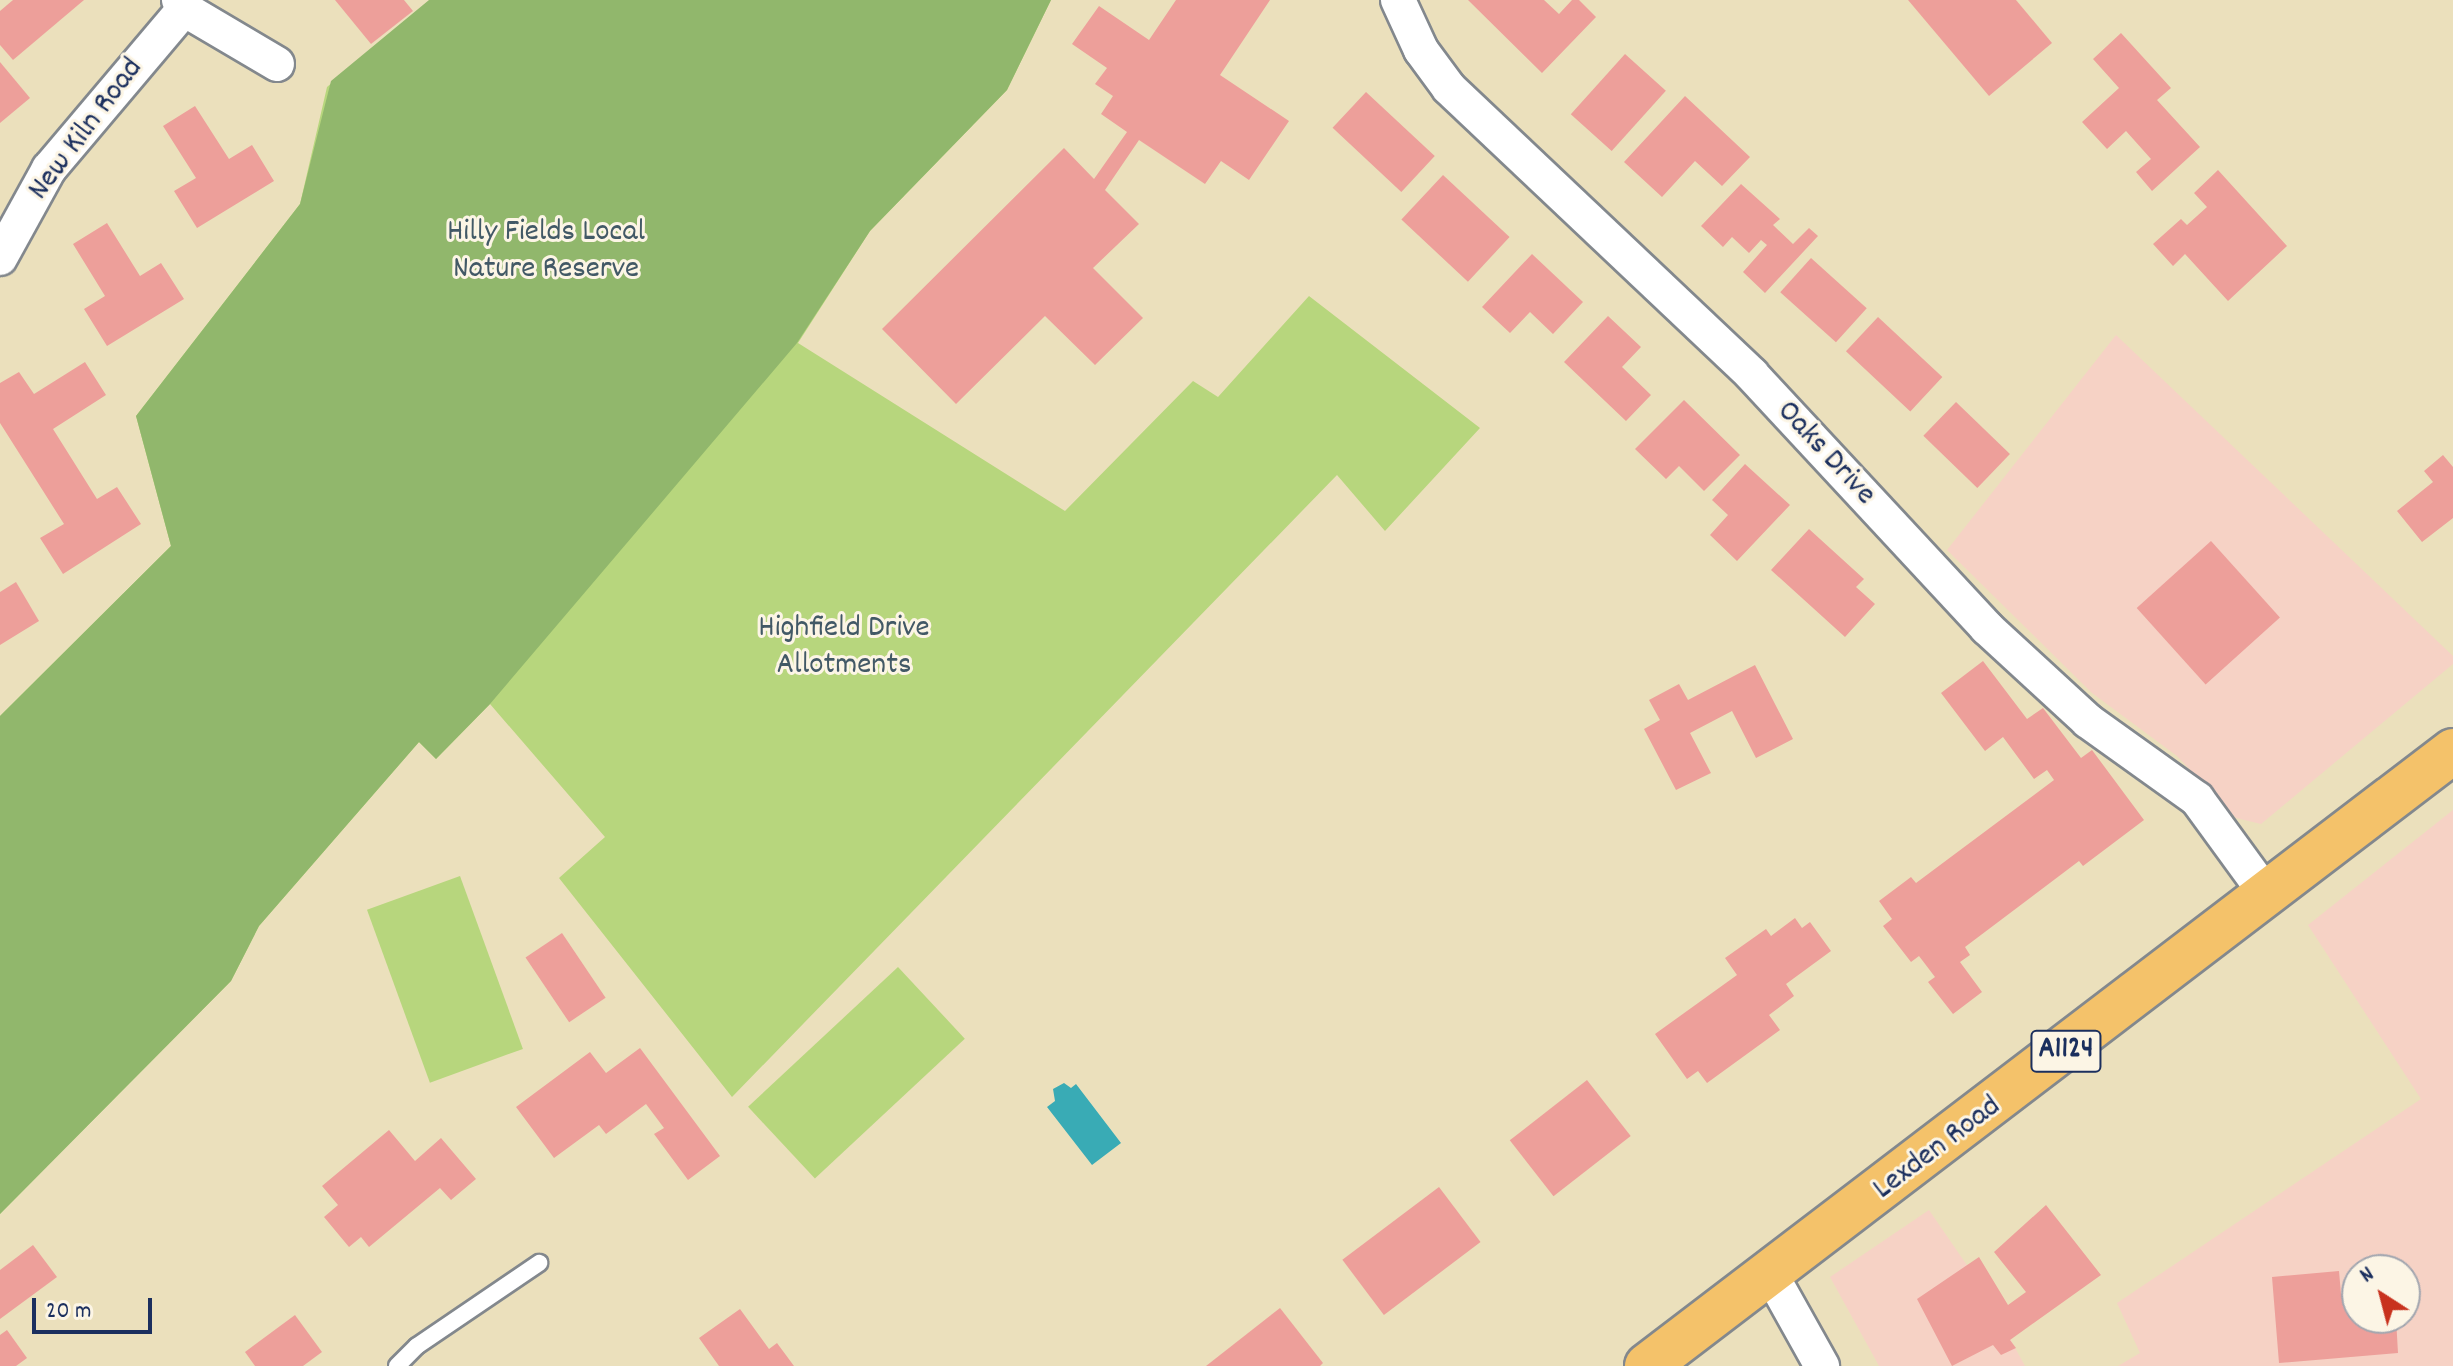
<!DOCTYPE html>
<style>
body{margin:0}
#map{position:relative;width:2453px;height:1366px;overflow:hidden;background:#ebe0bc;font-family:Dekko,sans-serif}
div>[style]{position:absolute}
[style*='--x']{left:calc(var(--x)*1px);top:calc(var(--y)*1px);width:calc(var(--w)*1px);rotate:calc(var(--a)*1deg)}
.built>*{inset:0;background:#f6d2c5}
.green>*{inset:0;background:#b7d67d;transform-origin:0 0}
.forest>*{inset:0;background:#91b76c}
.water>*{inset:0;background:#39abb5}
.building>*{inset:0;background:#ed9f9a;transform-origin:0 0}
.roads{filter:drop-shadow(2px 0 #83888d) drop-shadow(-2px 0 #83888d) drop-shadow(0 2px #83888d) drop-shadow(0 -2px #83888d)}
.lane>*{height:16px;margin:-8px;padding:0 8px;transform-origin:8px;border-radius:8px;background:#fff}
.street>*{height:34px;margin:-17px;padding:0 17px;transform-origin:17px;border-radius:17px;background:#fff}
.primary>*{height:44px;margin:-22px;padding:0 22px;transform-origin:22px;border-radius:22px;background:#f4c26a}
span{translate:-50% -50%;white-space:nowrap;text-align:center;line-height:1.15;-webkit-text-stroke:6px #fcf5e5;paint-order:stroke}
.shield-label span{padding:2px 6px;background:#fcf5e5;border:2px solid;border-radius:6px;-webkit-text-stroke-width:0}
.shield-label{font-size:30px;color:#1b2f5e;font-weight:700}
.street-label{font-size:32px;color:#1b2f5e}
.park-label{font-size:32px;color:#425966}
.north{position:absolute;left:2341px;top:1254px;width:80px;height:80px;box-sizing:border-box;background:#fcf5e5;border:2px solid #a2a6af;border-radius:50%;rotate:324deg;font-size:22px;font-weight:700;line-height:32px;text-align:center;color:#1b2f5e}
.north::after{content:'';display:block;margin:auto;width:28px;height:36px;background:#c8321e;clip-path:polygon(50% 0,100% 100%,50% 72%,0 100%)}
.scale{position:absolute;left:32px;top:1298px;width:120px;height:36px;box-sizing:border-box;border:4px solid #1b2f5e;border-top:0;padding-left:10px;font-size:24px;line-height:28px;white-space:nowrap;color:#1b2f5e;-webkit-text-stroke:6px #fcf5e5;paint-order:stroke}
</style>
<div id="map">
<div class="built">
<i style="clip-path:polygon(2116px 335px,2453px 656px,2453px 664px,2261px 824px,2236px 818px,2177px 756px,2092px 693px,1947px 550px)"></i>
<i style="clip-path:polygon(evenodd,2453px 810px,2453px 1366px,2118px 1366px,2140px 1353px,2117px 1303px,2421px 1099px,2308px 925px,2453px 810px,2357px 1270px,2405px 1270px,2405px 1318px,2357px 1318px,2357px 1270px)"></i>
<i style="clip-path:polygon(1929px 1210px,1982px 1287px,2025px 1366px,1879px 1366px,1830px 1277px)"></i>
</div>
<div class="green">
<i style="clip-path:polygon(430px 0,1051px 0,1007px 90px,870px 231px,798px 343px,1065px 511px,1193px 381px,1218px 397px,1309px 296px,1480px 428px,1385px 531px,1337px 475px,732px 1097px,559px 878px,605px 837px,490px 704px,436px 759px,419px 742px,259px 926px,231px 981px,0 1214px,0 716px,171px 546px,136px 416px,300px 204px,327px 87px)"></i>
<i style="left:460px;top:876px;width:184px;height:99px;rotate:70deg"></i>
<i style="left:898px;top:967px;width:98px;height:205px;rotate:47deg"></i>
</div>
<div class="forest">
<i style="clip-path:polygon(429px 0,1051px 0,1007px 90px,870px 231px,797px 343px,490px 704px,436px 759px,419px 742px,259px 926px,231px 981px,0 1214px,0 716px,171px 546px,136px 416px,300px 204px,331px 81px)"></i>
</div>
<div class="water">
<i style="clip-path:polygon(1064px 1083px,1071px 1088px,1076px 1084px,1121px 1143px,1092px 1165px,1047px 1107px,1055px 1101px,1053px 1089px)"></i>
</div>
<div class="building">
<i style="clip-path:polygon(13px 0,84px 0,13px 60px,0 45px,0 11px)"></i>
<i style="clip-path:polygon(335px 0,404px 0,413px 11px,371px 44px)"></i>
<i style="clip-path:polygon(1176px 0,1270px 0,1220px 75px,1289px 121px,1249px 180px,1221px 161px,1205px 184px,1139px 140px,1105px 190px,1139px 224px,1093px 268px,1143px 318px,1095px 365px,1045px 316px,956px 404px,882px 329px,1064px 148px,1094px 179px,1127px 132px,1101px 114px,1113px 96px,1095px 84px,1107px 68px,1072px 44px,1099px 6px,1149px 40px)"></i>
<i style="clip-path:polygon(1468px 0,1544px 0,1559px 14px,1572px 0,1579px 0,1596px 17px,1542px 73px)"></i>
<i style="clip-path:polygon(1908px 0,2016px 0,2052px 43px,1989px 96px)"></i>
<i style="clip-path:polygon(2121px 33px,2171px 88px,2157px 100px,2200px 147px,2152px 191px,2136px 172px,2151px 159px,2126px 131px,2107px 149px,2082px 122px,2119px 88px,2093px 59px)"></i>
<i style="left:1625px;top:54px;width:55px;height:81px;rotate:42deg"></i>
<i style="clip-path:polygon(0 62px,30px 98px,0 123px)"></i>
<i style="left:1366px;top:92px;width:94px;height:49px;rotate:43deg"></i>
<i style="clip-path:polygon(1685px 96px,1750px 157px,1722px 186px,1695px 161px,1662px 197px,1624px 162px)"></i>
<i style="clip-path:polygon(195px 106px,229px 159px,252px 145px,274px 181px,197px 228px,174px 191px,196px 178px,163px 126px)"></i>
<i style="clip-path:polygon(2218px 170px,2287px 246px,2228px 301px,2185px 254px,2173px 266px,2153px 244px,2181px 219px,2187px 225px,2207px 207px,2194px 193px)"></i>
<i style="left:1443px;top:175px;width:91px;height:61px;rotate:43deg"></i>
<i style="clip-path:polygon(1741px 184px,1780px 219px,1773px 225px,1793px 244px,1809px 228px,1818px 236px,1765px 293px,1743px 272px,1767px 245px,1761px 240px,1749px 253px,1732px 237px,1723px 247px,1701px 226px)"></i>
<i style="clip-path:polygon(107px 223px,140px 276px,161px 263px,184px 299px,107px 346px,84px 309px,105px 296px,73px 244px)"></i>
<i style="clip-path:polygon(1532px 254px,1583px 302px,1553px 334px,1530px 312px,1510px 333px,1482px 307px)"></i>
<i style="left:1811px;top:258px;width:75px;height:46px;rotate:42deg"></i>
<i style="clip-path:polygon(1608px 316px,1641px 347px,1622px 367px,1651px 395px,1626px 421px,1564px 362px)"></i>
<i style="left:1878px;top:317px;width:88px;height:47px;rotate:43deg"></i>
<i style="clip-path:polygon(85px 362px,106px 395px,53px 429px,97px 499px,117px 487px,141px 524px,63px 574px,40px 538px,64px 524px,0 423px,0 383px,19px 372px,34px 394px)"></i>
<i style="clip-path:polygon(1684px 400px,1740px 455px,1704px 491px,1679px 466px,1666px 479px,1635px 449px)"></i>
<i style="left:1956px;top:402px;width:75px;height:47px;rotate:44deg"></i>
<i style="clip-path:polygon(2443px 455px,2453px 467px,2453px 518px,2422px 542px,2397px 511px,2433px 482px,2424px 471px)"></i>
<i style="clip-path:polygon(1745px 464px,1790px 505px,1737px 561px,1710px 535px,1728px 515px,1712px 500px)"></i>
<i style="clip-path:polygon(1809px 529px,1864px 579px,1856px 587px,1875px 604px,1845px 637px,1771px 570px)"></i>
<i style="left:2211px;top:541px;width:103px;height:100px;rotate:48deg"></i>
<i style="clip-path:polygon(16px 582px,39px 621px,0 645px,0 592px)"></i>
<i style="clip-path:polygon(1983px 661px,2027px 719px,2043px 708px,2081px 758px,2092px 750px,2144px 820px,2083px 866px,2079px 861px,1965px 947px,1970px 955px,1960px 962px,1982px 992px,1953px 1014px,1928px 982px,1935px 977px,1919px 956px,1911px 962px,1883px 926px,1892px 919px,1879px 901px,1911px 877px,1916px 883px,2054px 780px,2047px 770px,2034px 779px,2003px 737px,1985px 751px,1941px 693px)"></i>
<i style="clip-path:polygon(1755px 665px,1793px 739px,1756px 758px,1732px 711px,1690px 733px,1711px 773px,1676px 790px,1644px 729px,1660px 720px,1649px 700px,1679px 684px,1688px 700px)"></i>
<i style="clip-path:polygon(1795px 918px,1802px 928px,1810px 922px,1831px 951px,1786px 984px,1794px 996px,1769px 1015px,1780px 1030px,1707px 1083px,1698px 1071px,1687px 1079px,1655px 1034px,1737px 975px,1725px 958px,1766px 929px,1771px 936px)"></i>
<i style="left:562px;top:933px;width:78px;height:44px;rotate:56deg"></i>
<i style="clip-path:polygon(640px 1048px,720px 1156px,688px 1180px,654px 1134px,664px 1128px,646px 1104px,606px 1134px,599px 1125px,554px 1158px,516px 1107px,590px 1052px,606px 1073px)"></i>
<i style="left:1587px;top:1080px;width:71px;height:98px;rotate:52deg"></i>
<i style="clip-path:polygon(389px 1130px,415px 1161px,441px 1138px,476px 1179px,451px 1200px,440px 1188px,369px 1247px,361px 1237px,349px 1247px,324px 1217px,338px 1205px,322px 1186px)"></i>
<i style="left:1439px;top:1187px;width:69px;height:121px;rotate:53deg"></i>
<i style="clip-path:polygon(2046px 1205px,2101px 1275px,2010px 1340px,2016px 1348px,2001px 1355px,1993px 1345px,1952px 1366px,1917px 1299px,1979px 1257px,2008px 1305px,2026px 1292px,1994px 1252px)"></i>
<i style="clip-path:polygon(33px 1245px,57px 1277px,0 1319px,0 1270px)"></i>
<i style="clip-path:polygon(2339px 1271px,2341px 1294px,2357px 1293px,2357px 1318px,2396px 1318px,2398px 1353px,2279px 1363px,2272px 1277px)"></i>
<i style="clip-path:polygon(1280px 1308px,1323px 1363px,1320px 1366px,1206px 1366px)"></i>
<i style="clip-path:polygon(740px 1309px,769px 1349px,777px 1343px,794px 1366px,719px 1366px,699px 1338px)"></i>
<i style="clip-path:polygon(295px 1315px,322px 1352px,303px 1366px,255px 1366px,245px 1352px)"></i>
<i style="clip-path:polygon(7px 1330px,27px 1358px,16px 1366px,0 1366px,0 1335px)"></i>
</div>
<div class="roads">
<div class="lane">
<i style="--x:397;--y:1366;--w:28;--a:-45"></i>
<i style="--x:417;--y:1346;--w:148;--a:-34.2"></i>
</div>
<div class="street">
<i style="--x:179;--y:0;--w:10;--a:61"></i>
<i style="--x:184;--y:9;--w:108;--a:30.6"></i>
<i style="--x:1398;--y:0;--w:55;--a:65.3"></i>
<i style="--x:1421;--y:50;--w:47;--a:53.6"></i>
<i style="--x:1449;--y:88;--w:417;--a:43.4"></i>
<i style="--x:1752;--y:375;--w:345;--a:47.1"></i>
<i style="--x:1987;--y:628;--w:137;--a:42.6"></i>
<i style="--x:2088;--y:721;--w:134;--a:35.6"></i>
<i style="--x:2197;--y:799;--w:119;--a:53.9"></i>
<i style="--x:0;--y:258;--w:102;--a:-61.2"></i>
<i style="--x:49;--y:169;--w:209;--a:-49.8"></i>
<i style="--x:1770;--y:1273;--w:107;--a:60.8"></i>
</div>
<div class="primary">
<i style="--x:1647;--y:1366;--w:1014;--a:-37.34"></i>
</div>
</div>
<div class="shield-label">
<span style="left:2066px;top:1051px">A1124</span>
</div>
<div class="street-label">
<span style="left:87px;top:130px;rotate:-53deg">New Kiln Road</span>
<span style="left:1825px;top:454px;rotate:47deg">Oaks Drive</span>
<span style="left:1938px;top:1149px;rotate:-37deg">Lexden Road</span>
</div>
<div class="park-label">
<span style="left:546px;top:252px">Hilly Fields Local<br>Nature Reserve</span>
<span style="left:844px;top:648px">Highfield Drive<br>Allotments</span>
</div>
<div class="north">N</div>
<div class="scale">20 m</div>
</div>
